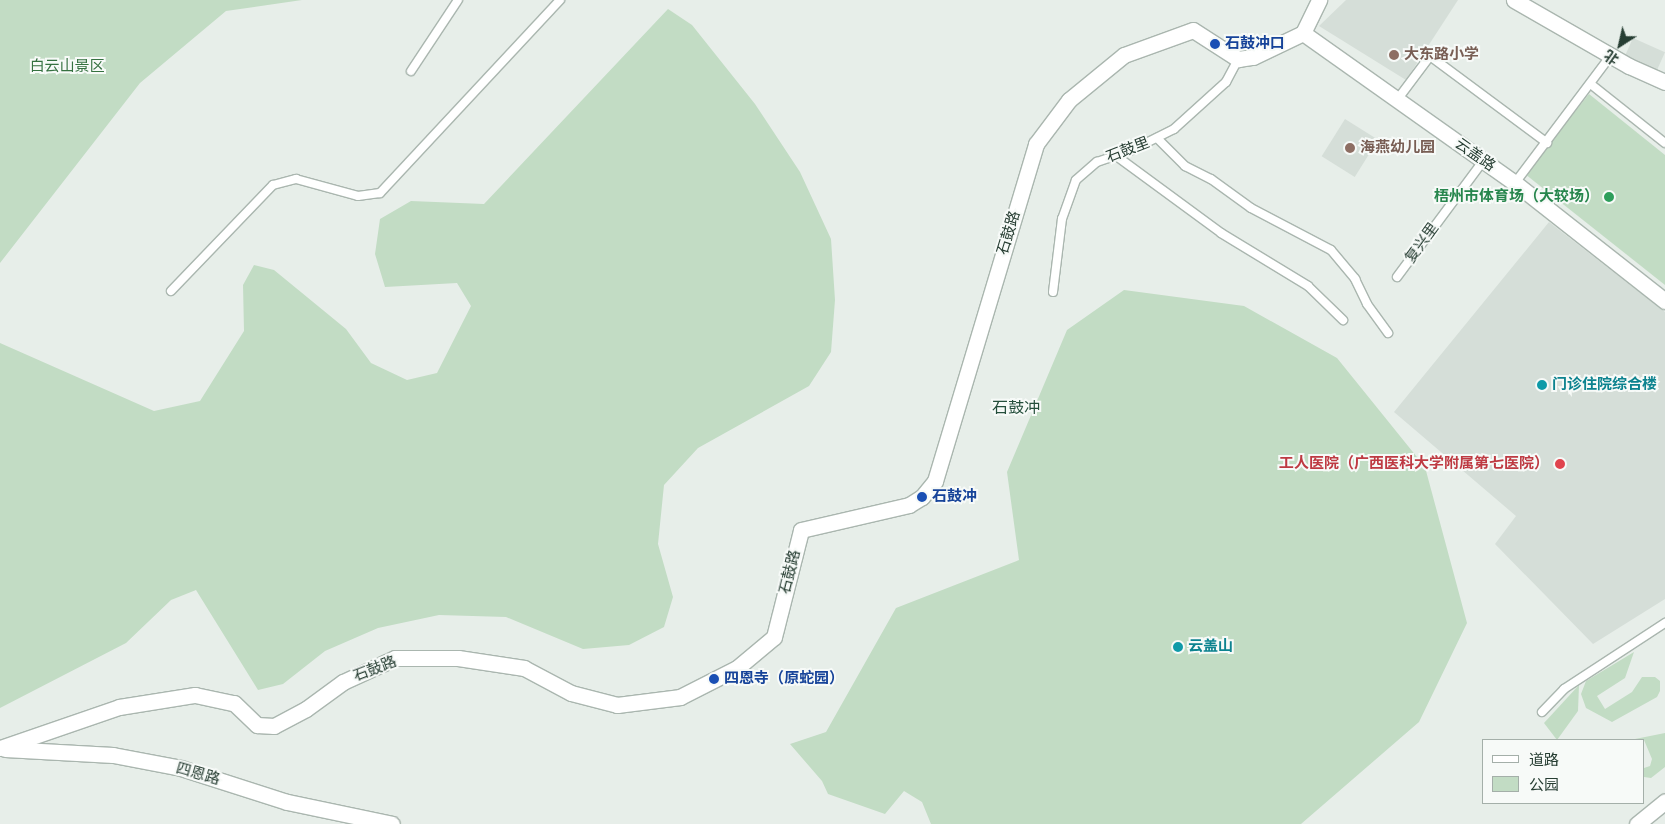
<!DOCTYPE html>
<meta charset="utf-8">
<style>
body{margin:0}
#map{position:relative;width:1665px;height:824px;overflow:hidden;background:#e7eee9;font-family:Roboto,"Noto Sans SC",sans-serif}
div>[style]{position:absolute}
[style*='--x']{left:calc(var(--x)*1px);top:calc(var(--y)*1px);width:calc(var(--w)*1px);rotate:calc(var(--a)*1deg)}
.built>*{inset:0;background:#d5ded8;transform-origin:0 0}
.green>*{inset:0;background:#c2dcc4}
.roads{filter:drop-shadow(1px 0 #aab6af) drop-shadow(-1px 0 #aab6af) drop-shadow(0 1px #aab6af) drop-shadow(0 -1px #aab6af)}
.lane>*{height:8px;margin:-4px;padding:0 4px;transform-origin:4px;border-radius:4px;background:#fff}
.street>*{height:15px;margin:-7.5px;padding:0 7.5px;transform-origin:7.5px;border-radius:7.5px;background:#fff}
.secondary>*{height:15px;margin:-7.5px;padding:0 7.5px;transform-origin:7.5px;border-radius:7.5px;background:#fff}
.dots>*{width:14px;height:14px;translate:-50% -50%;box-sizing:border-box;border:2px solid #f7faf8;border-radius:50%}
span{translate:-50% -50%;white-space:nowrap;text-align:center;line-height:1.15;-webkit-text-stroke:4px #f7faf8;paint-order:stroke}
.transit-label{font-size:15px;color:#164399;font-weight:700}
.left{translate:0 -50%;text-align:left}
.education-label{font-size:15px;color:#785e54;font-weight:700}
.park-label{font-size:15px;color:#357140}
.street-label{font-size:15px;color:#273e33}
.leisure-label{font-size:15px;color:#27864d;font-weight:700}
.right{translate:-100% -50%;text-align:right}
.culture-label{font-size:15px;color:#0d838f;font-weight:700}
.health-label{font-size:15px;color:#be3a42;font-weight:700}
.neighbourhood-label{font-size:16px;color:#254f3c}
.legend{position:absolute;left:1482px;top:739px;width:162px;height:65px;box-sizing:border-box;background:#f7faf8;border:1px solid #a4afa9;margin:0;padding:6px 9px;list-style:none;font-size:15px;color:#273e33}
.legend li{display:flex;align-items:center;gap:10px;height:25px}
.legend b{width:25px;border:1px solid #a4afa9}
.north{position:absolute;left:1595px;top:20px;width:50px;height:50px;-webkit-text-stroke:4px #f7faf8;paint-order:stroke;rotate:215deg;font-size:14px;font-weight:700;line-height:20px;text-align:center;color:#273e33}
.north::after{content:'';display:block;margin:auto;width:18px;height:22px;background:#273e33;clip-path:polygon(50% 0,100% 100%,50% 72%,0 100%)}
</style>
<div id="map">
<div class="built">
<i style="clip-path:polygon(1346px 0,1458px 0,1406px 80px,1319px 26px)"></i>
<i style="left:1633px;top:38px;width:35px;height:22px;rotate:24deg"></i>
<i style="left:1345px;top:119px;width:39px;height:44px;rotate:32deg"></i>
<i style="clip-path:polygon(1549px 222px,1665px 312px,1665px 599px,1593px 644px,1495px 544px,1516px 516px,1394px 412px)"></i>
</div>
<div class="green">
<i style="clip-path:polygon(0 0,302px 0,226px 11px,140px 83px,0 263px)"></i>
<i style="clip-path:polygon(668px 9px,692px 25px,755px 104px,800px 172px,831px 239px,835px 300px,831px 352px,809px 386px,698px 448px,664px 485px,658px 544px,673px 597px,664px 627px,629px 645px,583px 649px,506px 617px,439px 615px,378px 628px,325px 651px,283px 684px,258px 690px,196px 590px,171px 600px,126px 643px,0 708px,0 343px,154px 411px,200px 401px,244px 331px,243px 285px,254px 265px,274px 270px,346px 329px,371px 363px,407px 380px,437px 373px,471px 306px,457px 283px,385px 287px,375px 254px,380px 219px,411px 201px,484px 204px)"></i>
<i style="clip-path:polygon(1589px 94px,1665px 155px,1665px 285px,1525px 174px)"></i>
<i style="clip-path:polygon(1124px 290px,1244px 306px,1337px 358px,1425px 467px,1467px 623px,1419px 722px,1301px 824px,931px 824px,922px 802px,904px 791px,885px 814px,828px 794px,822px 781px,790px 744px,826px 732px,896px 608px,1019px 560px,1007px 472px,1067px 330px)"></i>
<i style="clip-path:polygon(1634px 652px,1625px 678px,1597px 696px,1605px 709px,1632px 692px,1642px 677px,1655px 677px,1660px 681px,1660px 691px,1657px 697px,1612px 722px,1586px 708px,1581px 694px,1586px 681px)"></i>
<i style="clip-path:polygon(1579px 685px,1578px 711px,1557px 740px,1544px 723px)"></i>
<i style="clip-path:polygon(1665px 733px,1665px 767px,1651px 778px,1644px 777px,1644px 768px,1650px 766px,1652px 759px,1644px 740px,1630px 740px)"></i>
</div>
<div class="roads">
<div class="lane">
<i style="--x:411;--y:71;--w:85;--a:-56.5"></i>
<i style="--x:1592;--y:85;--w:93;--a:38.5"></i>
<i style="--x:1397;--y:100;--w:55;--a:-53.1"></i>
<i style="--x:1430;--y:56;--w:146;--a:36.6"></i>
<i style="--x:1157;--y:138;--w:40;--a:45"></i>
<i style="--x:1185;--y:166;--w:29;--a:27"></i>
<i style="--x:1211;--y:179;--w:49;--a:35.9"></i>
<i style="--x:1251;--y:208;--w:90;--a:27.7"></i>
<i style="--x:1331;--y:250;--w:38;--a:50"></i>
<i style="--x:1355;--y:279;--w:28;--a:64"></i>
<i style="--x:1367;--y:304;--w:36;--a:54"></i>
<i style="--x:1115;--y:155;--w:132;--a:36.3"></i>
<i style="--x:1221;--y:233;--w:102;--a:31.3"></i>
<i style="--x:1308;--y:286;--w:49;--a:44.2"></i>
<i style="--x:1515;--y:183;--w:160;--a:-53.1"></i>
<i style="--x:1397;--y:277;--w:144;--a:-53.4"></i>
<i style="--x:171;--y:291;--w:147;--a:-46.1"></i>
<i style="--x:273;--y:185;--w:24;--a:-15"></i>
<i style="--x:296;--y:179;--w:64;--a:15.3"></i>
<i style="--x:358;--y:196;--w:22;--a:-8"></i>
<i style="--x:380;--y:193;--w:264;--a:-47"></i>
<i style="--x:1053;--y:292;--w:74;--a:-83"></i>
<i style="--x:1062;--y:219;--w:41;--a:-70.3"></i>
<i style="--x:1076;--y:180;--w:28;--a:-41"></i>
<i style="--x:1097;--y:162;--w:37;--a:-19"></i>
<i style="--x:1132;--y:150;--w:47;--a:-26.6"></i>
<i style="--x:1174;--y:129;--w:70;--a:-42.1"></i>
<i style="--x:1226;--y:82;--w:26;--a:-62"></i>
<i style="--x:1542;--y:712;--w:32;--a:-46"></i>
<i style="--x:1564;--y:689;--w:121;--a:-33.2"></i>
</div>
<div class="street">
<i style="--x:1514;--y:0;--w:133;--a:29.9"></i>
<i style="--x:1629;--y:66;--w:39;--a:24"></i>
<i style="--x:1303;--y:33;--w:260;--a:35.3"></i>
<i style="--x:1515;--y:183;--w:191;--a:38.2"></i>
<i style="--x:0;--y:748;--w:126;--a:-19"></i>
<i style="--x:119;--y:707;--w:77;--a:-9"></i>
<i style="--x:195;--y:695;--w:40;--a:12"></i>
<i style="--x:234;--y:703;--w:32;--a:44"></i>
<i style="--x:257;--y:725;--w:17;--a:3"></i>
<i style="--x:274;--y:726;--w:36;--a:-28"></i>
<i style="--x:306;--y:709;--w:46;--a:-36.1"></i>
<i style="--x:343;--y:682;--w:57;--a:-24.8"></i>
<i style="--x:395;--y:658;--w:63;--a:0"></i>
<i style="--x:458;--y:658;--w:67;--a:8.6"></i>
<i style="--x:524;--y:668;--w:53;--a:28"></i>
<i style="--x:571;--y:693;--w:48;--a:14.6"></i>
<i style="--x:617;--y:705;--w:64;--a:-7.2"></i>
<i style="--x:680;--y:697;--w:64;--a:-27"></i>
<i style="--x:737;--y:668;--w:48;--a:-40"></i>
<i style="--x:774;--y:637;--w:110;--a:-75.8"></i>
<i style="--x:801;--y:530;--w:111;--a:-13"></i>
<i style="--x:909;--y:505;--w:15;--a:-32"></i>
<i style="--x:922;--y:497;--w:21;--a:-51"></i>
<i style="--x:935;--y:481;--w:352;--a:-73.3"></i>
<i style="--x:1036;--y:144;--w:55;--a:-53.1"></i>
<i style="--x:1069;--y:100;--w:71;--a:-39.3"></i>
<i style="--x:1124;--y:55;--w:73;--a:-19.9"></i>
<i style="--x:1193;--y:30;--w:54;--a:32.8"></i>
<i style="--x:1238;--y:59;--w:15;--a:-8"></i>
<i style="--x:1253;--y:57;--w:55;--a:-25.6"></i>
<i style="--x:1303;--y:33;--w:37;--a:-64"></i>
<i style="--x:5;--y:749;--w:108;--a:3.2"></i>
<i style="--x:113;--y:755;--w:69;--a:10.8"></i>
<i style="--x:181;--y:768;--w:111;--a:17.8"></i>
<i style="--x:287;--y:802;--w:107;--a:11.8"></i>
</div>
<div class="secondary">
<i style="--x:1637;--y:824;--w:36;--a:-39"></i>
</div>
</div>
<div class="dots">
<i style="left:1215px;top:44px;background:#1a4fb4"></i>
<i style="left:1394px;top:55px;background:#8d6e63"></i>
<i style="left:1350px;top:148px;background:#8d6e63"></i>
<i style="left:1609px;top:197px;background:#2e9e5b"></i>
<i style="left:1542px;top:385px;background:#0f9aa8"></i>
<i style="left:1560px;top:464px;background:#e0444e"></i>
<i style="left:922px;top:497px;background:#1a4fb4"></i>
<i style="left:1178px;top:647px;background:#0f9aa8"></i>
<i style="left:714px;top:679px;background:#1a4fb4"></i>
</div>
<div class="transit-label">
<span class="left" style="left:1225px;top:44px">石鼓冲口</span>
<span class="left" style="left:932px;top:497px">石鼓冲</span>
<span class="left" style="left:724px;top:679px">四恩寺（原蛇园）</span>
</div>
<div class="education-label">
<span class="left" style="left:1404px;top:55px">大东路小学</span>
<span class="left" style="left:1360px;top:148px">海燕幼儿园</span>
</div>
<div class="park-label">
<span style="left:67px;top:67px">白云山景区</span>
</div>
<div class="street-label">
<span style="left:1128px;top:150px;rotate:-21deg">石鼓里</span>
<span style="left:1475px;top:155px;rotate:35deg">云盖路</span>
<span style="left:1009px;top:233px;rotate:-73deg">石鼓路</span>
<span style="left:1422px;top:243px;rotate:-54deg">复兴里</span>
<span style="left:790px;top:572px;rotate:-76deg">石鼓路</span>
<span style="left:375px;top:669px;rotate:-21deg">石鼓路</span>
<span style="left:198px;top:774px;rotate:16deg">四恩路</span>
</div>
<div class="leisure-label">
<span class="right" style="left:1599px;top:197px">梧州市体育场（大较场）</span>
</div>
<div class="culture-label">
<span class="left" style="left:1552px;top:385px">门诊住院综合楼</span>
<span class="left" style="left:1188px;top:647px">云盖山</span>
</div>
<div class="health-label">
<span class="right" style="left:1549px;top:464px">工人医院（广西医科大学附属第七医院）</span>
</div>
<div class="neighbourhood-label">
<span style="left:1016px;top:408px">石鼓冲</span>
</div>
<ul class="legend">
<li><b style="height:6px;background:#fff"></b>道路</li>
<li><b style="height:14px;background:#c2dcc4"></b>公园</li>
</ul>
<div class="north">北</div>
</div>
